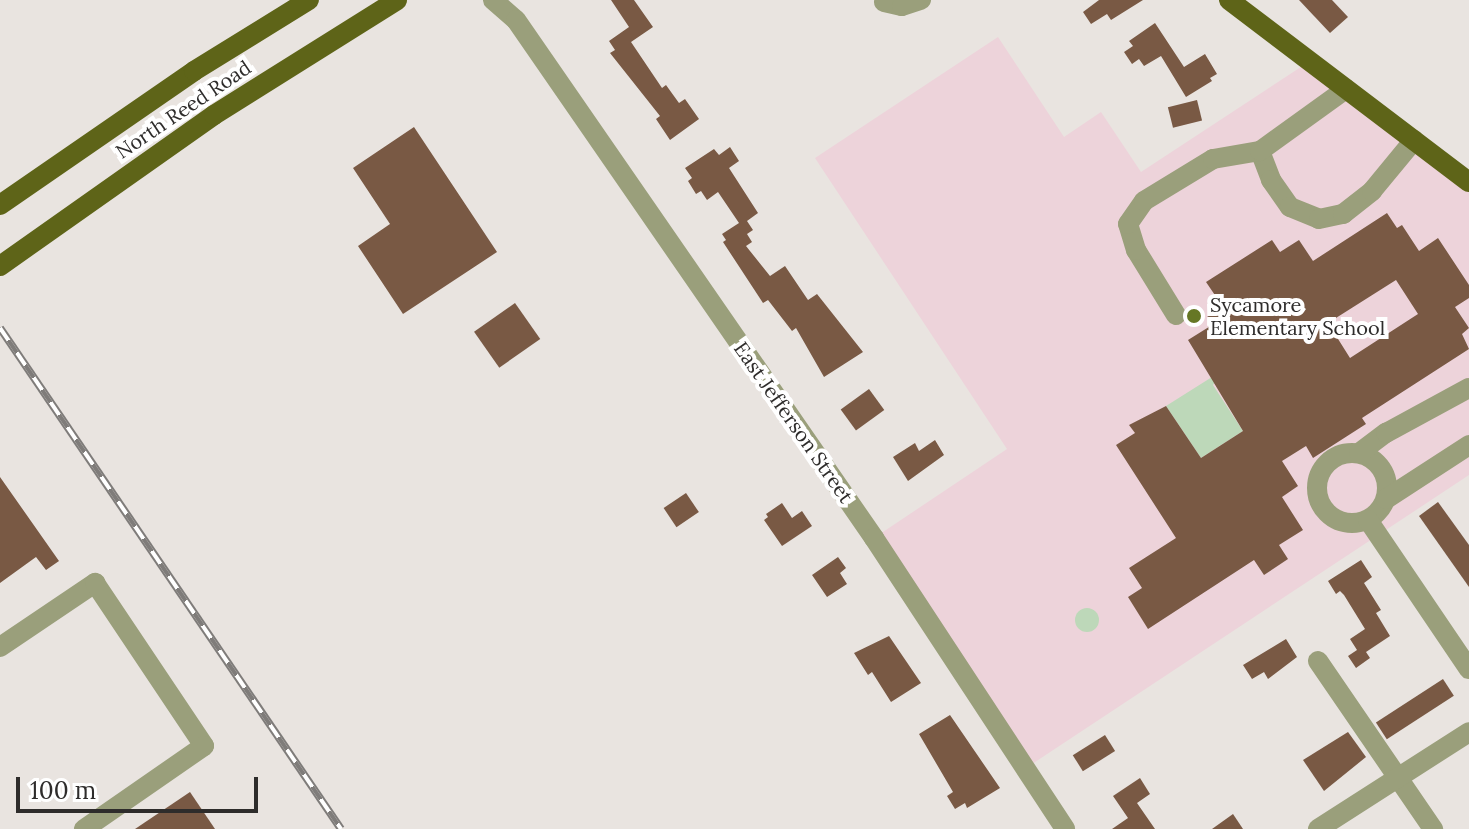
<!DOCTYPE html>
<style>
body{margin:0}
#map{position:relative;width:1469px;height:829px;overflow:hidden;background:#e9e4e0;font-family:Lora,serif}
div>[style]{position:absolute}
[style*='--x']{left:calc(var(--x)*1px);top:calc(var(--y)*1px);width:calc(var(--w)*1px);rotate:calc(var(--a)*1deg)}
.education>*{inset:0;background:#edd3da}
.green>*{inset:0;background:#bdd8b9}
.round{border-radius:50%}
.building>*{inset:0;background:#795944;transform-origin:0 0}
.minor>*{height:20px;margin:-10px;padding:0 10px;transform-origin:10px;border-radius:10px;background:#9a9f7b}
.minor>.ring{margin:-10px;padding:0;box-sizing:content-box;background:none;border:20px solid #9a9f7b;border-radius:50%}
.major>*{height:20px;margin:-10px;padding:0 10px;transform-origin:10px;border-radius:10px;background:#5e6418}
.rail>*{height:8px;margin-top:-4px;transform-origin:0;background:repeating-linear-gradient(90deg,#fff 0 15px,#7f7c7a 0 30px);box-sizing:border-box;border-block:2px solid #7f7c7a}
.dots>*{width:22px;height:22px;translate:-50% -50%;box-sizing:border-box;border:4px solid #fff;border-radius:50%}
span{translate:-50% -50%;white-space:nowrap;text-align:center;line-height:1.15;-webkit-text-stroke:8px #fff;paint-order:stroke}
.street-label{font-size:20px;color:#2e2c2b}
.poi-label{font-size:20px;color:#2e2c2b}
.left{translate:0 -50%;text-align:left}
.scale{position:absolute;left:16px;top:777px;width:242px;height:36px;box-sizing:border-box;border:4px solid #2e2c2b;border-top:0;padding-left:10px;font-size:24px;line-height:28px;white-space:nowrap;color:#2e2c2b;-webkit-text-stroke:6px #fff;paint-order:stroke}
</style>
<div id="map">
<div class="education">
<i style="clip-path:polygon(998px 37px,1064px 137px,1101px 112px,1141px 172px,1310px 61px,1469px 182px,1469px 475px,1026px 768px,874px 538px,1007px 449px,815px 158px)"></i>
</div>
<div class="green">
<i style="clip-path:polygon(1212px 377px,1215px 382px,1213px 385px,1243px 431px,1201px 458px,1166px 406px)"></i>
<i class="round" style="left:1075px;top:608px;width:24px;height:24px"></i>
</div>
<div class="building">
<i style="clip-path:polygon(611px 0,634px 0,653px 27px,631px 42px,662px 88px,666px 85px,679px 103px,685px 99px,699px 119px,670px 140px,656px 119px,660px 116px,610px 53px,615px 50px,609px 41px,629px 27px)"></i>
<i style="clip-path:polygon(1099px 0,1143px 0,1111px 20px,1107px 14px,1091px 24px,1083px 12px)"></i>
<i style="clip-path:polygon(1299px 0,1332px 0,1348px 17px,1330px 33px)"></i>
<i style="clip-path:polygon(1155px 23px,1184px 67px,1205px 54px,1217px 74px,1210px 78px,1212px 81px,1186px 97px,1161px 56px,1144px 66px,1139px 59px,1132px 64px,1124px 52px,1133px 46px,1129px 41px)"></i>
<i style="left:1197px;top:100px;width:21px;height:30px;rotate:76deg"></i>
<i style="clip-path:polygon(414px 127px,497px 252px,403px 314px,358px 246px,390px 224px,353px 168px)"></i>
<i style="clip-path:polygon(730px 147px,739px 161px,729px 168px,758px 213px,747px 221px,753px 230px,747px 234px,752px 242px,746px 246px,770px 276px,785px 266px,808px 300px,817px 294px,863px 352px,824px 377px,796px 328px,792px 331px,768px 300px,763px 303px,723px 242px,726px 240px,722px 234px,739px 223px,718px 192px,707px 200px,701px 191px,696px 194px,688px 181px,692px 178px,685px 168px,714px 149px,719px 155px)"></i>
<i style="clip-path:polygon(evenodd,1387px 213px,1397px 228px,1402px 225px,1419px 251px,1438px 238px,1469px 285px,1469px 298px,1455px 307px,1469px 328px,1462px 334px,1469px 349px,1362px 418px,1366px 424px,1313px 458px,1306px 446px,1282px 461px,1298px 486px,1282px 497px,1303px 530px,1279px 545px,1288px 559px,1264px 575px,1254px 560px,1148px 629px,1128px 597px,1142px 588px,1129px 568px,1176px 538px,1116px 445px,1135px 433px,1129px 425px,1166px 406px,1201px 458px,1243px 431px,1188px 340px,1212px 325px,1207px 317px,1223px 307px,1206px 282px,1272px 240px,1280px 252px,1299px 240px,1313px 261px,1387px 213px,1396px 280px,1418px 314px,1350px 358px,1328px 323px,1396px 280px)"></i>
<i style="left:515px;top:303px;width:44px;height:50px;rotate:55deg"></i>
<i style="left:869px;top:389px;width:26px;height:35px;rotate:54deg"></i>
<i style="clip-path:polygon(935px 440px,944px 455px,908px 481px,893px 457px,915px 443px,919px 451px)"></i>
<i style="clip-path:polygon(0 477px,59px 561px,46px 570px,36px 557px,0 583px)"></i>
<i style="left:686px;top:493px;width:23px;height:27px;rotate:56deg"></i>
<i style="clip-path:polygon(1438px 502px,1469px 545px,1469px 587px,1419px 516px)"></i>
<i style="clip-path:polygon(782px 503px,792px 518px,802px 511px,812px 526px,782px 546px,764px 520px,768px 517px,766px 514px)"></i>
<i style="clip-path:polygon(838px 557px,846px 568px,840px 573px,847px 584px,827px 597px,812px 575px)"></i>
<i style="clip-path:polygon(1361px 560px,1372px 577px,1364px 583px,1381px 610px,1376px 613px,1390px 636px,1366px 652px,1370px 658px,1356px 668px,1348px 656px,1357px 650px,1350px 639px,1365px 629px,1344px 595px,1340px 591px,1336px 594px,1328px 581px)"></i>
<i style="clip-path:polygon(889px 636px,921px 683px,891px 702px,872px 672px,868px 675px,854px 653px)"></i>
<i style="clip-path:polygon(1286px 639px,1297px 657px,1268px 679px,1264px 672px,1252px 679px,1243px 665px)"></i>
<i style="left:1443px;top:679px;width:20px;height:80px;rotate:57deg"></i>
<i style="clip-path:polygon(950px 715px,1000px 788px,967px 808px,965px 803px,955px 809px,947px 796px,953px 792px,919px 734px)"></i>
<i style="clip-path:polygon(1348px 732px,1366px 757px,1324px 791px,1303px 760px)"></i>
<i style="left:1105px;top:735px;width:19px;height:38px;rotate:58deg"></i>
<i style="clip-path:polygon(1140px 778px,1150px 794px,1137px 803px,1155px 829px,1112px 829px,1128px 818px,1113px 796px)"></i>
<i style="clip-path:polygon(190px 792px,215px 829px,135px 829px)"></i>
<i style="clip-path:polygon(1233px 814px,1243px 829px,1212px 829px)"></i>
</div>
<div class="minor">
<i style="--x:493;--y:0;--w:30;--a:41"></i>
<i style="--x:516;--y:20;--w:630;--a:55.35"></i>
<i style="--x:874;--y:538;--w:348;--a:56.7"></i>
<i style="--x:884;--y:2;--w:18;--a:13"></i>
<i style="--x:902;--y:6;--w:20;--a:-18"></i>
<i style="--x:1260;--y:151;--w:31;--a:69"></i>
<i style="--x:1271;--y:180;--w:33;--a:55"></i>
<i style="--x:1290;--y:207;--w:31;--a:22"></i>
<i style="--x:1319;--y:219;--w:25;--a:-12"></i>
<i style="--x:1343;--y:214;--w:37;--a:-38"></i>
<i style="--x:1372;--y:191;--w:66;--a:-50.5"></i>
<i style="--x:1176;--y:315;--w:76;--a:-121.6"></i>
<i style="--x:1136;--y:250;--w:27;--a:-107"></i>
<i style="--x:1128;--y:224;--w:28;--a:-55"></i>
<i style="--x:1144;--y:201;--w:81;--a:-31.3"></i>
<i style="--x:1213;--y:159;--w:48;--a:-9.7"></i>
<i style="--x:1260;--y:151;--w:106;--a:-35.8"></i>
<i class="ring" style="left:1317px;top:453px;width:50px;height:50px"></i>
<i style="--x:1359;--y:453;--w:34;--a:-37"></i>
<i style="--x:1386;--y:433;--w:94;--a:-28.5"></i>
<i style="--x:1386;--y:499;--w:99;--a:-33"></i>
<i style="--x:1368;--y:520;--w:180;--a:55.9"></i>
<i style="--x:0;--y:647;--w:115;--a:-34"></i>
<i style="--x:95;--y:583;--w:196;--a:56.2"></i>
<i style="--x:204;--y:746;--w:146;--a:145.3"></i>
<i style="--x:1318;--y:661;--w:204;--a:55.6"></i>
<i style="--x:1318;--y:829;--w:179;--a:-32.7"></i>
</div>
<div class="major">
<i style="--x:1229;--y:0;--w:301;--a:37.2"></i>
<i style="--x:0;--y:205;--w:236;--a:-34.6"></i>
<i style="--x:194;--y:71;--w:135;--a:-31.7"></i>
<i style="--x:0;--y:266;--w:262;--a:-35.2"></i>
<i style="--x:214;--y:115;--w:216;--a:-32.1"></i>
</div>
<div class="rail">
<i style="--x:0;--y:328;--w:606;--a:55.76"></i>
</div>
<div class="dots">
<i style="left:1194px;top:316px;background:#667725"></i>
</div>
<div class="street-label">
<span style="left:183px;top:109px;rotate:-34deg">North Reed Road</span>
<span style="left:794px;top:422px;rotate:55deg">East Jefferson Street</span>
</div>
<div class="poi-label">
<span class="left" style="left:1210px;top:316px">Sycamore<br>Elementary School</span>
</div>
<div class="scale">100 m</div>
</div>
